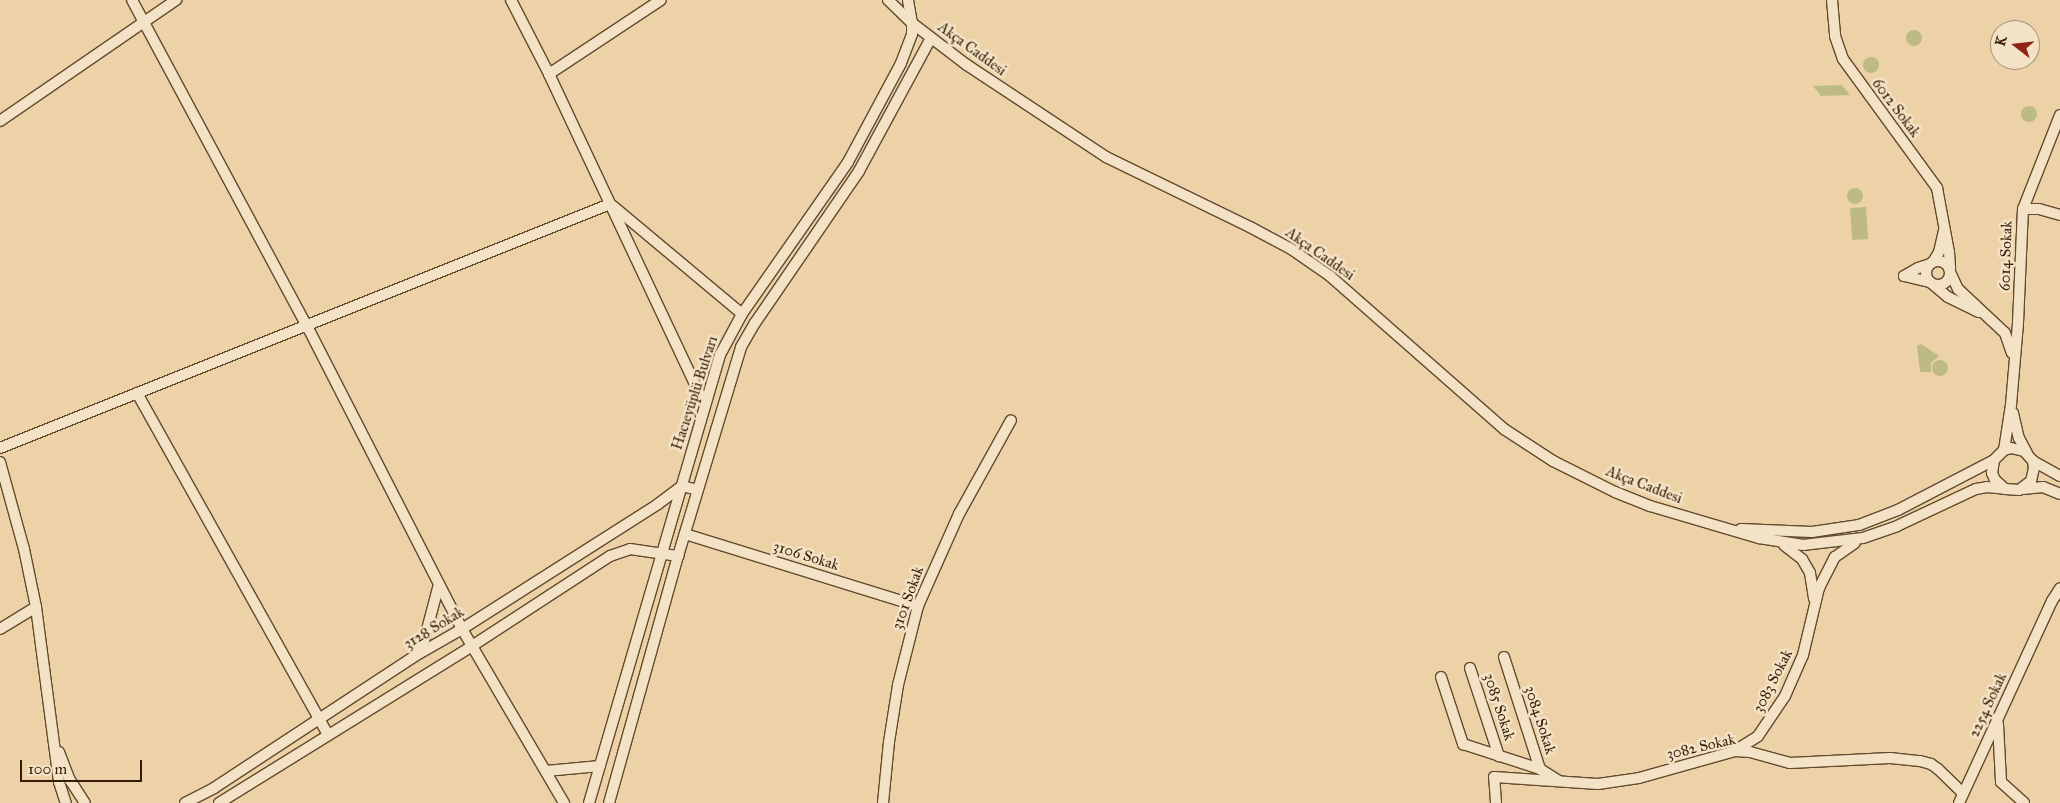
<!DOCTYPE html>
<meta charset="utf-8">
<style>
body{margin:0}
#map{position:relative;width:2060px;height:803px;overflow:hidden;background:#edd2a8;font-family:"IM FELL Great Primer",serif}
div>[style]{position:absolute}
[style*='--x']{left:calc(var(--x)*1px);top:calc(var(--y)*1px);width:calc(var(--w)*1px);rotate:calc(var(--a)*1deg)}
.green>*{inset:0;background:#beba83;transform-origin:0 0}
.round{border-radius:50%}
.roads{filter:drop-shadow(1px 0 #624a2d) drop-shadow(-1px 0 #624a2d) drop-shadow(0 1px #624a2d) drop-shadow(0 -1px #624a2d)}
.minor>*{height:10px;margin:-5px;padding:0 5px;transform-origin:5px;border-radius:5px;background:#f3e2c6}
.minor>.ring{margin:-5px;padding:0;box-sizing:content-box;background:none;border:10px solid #f3e2c6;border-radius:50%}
span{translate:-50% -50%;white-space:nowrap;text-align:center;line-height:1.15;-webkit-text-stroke:5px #f3e2c6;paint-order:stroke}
.street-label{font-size:15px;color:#341d04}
.north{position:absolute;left:1990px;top:20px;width:50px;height:50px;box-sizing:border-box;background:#f3e2c6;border:1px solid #a79378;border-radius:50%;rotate:286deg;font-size:14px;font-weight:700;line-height:20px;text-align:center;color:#341d04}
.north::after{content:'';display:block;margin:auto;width:18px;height:22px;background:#8f2418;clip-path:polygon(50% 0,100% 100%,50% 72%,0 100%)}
.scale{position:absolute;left:20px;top:760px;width:122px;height:22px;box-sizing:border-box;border:2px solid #341d04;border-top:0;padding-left:6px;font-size:15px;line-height:18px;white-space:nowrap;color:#341d04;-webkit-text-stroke:4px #f3e2c6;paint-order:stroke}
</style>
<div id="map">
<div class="green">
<i class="round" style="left:1906px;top:30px;width:16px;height:16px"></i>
<i class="round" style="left:1863px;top:57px;width:16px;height:16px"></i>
<i style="clip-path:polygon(1842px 85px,1850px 95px,1821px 96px,1813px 86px)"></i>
<i class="round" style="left:2021px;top:106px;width:16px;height:16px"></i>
<i class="round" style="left:1847px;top:188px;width:16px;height:16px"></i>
<i style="left:1866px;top:207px;width:32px;height:16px;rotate:86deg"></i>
<i style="clip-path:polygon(1921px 344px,1939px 356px,1931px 363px,1931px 372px,1920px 372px,1917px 346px)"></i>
<i class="round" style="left:1932px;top:360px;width:16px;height:16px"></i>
</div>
<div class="roads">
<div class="minor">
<i style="--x:132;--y:0;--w:370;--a:61.8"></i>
<i style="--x:307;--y:326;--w:340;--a:62.9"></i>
<i style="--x:462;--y:629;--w:202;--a:59.6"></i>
<i style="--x:511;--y:0;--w:83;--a:62.8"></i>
<i style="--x:549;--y:74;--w:366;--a:64.8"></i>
<i style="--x:888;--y:0;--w:33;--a:44"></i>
<i style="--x:912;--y:23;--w:69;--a:37.4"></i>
<i style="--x:967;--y:65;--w:167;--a:33.5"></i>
<i style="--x:1106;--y:157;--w:160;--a:25.9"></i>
<i style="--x:1250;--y:227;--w:47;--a:28.2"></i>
<i style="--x:1291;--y:249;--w:47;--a:34.7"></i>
<i style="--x:1330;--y:276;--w:232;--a:41.3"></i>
<i style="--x:1504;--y:429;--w:59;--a:33.1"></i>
<i style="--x:1553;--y:461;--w:69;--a:26.6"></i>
<i style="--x:1615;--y:492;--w:38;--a:22"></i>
<i style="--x:1650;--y:506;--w:114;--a:16.4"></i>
<i style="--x:1759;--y:538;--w:45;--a:9"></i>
<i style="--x:1803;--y:545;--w:60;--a:-6.7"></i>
<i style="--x:1863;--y:538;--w:36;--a:-19"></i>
<i style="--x:1897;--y:526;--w:87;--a:-25.1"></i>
<i style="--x:1976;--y:489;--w:11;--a:-10"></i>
<i style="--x:1987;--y:487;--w:18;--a:6"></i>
<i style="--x:1832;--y:0;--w:36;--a:85"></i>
<i style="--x:1835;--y:36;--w:24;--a:71"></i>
<i style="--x:1843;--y:59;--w:160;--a:53.9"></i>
<i style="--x:1937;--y:188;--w:65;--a:79.4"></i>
<i style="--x:1949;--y:252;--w:16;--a:86"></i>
<i style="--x:549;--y:74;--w:134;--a:-33.5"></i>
<i style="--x:0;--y:121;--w:214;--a:-34.5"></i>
<i style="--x:613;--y:206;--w:168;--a:39.9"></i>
<i style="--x:2023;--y:209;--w:16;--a:0"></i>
<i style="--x:2039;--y:209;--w:22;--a:16"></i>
<i class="ring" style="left:1926px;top:261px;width:14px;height:14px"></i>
<i style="--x:1933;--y:262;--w:12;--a:-59"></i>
<i style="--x:1939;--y:252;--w:22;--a:-77"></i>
<i style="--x:1950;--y:272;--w:19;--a:65"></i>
<i style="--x:1958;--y:289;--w:64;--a:43.1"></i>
<i style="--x:2005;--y:333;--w:21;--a:71"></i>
<i style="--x:1904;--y:276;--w:27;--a:13"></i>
<i style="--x:1930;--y:282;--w:23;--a:40"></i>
<i style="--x:1948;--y:297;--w:34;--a:26"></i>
<i style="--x:1904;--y:276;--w:16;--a:-30"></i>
<i style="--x:1918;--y:268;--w:13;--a:-18"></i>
<i style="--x:137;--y:393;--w:392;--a:60.8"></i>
<i style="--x:2013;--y:413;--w:26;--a:77"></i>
<i style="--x:2019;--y:438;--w:17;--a:62"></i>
<i style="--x:0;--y:448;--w:657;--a:-21.8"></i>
<i style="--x:2004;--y:450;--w:46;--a:-81.2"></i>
<i style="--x:2011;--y:405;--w:82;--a:-85.1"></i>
<i style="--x:2018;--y:323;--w:114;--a:-87.5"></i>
<i style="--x:2023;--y:209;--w:101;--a:-68.5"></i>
<i style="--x:2033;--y:461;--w:7;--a:82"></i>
<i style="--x:2034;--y:468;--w:13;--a:103"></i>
<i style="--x:2031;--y:481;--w:15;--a:143"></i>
<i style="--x:2019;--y:490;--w:14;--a:-176"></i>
<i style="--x:2005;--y:489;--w:13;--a:-138"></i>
<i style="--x:1995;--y:480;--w:8;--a:-113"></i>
<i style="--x:1992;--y:473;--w:13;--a:-81"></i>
<i style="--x:1994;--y:460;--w:14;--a:-45"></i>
<i style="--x:2004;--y:450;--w:7;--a:-16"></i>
<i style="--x:2011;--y:448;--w:13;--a:13"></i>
<i style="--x:2024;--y:451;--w:13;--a:48"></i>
<i style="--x:2033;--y:461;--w:31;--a:29"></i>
<i style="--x:0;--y:462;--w:90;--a:74.6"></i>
<i style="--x:24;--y:549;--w:59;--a:78.3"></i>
<i style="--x:36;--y:607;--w:177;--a:82.5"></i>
<i style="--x:59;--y:782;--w:22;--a:72"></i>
<i style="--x:2023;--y:489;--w:20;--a:-6"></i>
<i style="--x:2043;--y:487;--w:18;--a:22"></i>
<i style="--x:1741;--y:529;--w:71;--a:2.4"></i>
<i style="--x:1812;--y:532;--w:48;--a:-8.5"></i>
<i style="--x:1859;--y:525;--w:42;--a:-21"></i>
<i style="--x:1898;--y:510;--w:108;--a:-27.5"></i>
<i style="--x:685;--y:534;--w:244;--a:17.2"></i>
<i style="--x:1784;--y:545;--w:23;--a:38"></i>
<i style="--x:1802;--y:559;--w:16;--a:60"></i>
<i style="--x:1810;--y:573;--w:26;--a:81"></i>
<i style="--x:0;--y:629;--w:42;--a:-31.4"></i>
<i style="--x:417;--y:654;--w:15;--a:-62"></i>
<i style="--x:424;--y:641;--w:59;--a:-75.3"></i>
<i style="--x:1504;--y:657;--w:118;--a:72.2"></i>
<i style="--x:1540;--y:769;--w:22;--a:32"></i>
<i style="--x:1470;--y:668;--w:93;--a:71.8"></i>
<i style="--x:1441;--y:677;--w:71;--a:71.8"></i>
<i style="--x:1463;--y:744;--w:81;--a:18"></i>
<i style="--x:1998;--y:724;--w:58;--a:87"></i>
<i style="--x:2001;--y:782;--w:31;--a:42"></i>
<i style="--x:1736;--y:750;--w:26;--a:-32"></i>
<i style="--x:1758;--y:736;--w:48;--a:-56"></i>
<i style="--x:1785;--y:696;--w:45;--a:-66.3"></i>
<i style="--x:1803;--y:655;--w:69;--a:-76.6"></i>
<i style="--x:1819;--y:588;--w:35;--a:-63"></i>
<i style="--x:1835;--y:557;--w:24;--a:-35"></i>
<i style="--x:59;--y:752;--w:30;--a:69"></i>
<i style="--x:70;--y:780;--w:27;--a:57"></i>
<i style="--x:546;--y:771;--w:54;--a:-5.3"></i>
<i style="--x:185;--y:803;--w:33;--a:-27"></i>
<i style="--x:214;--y:788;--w:240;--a:-33.3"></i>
<i style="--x:415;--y:656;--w:54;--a:-29.9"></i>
<i style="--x:462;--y:629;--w:232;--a:-32.5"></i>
<i style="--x:658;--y:504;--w:30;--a:-37"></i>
<i style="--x:682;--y:486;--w:16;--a:14"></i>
<i style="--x:219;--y:803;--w:298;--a:-31.8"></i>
<i style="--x:472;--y:646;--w:165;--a:-33.1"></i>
<i style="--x:610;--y:556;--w:21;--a:-19"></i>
<i style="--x:630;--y:549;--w:49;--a:8.3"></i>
<i style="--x:589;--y:803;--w:467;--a:-73.7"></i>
<i style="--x:720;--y:355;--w:47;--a:-61.8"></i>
<i style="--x:742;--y:314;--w:185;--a:-55.1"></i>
<i style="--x:848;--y:162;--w:112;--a:-61.8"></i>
<i style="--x:901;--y:63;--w:31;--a:-69"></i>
<i style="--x:912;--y:34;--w:11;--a:-90"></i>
<i style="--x:912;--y:23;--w:23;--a:-100"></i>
<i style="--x:609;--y:803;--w:256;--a:-74.4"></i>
<i style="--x:678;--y:556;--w:218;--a:-73.2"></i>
<i style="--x:741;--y:347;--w:28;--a:-60"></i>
<i style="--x:755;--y:323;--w:184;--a:-55.6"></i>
<i style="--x:859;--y:171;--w:151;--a:-61.6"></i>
<i style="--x:883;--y:803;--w:61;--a:-84.4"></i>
<i style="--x:889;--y:742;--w:58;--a:-81"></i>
<i style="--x:898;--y:685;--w:81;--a:-75.8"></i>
<i style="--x:918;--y:606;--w:101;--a:-66"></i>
<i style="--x:959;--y:514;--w:107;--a:-61"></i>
<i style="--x:1496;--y:803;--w:26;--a:-94"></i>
<i style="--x:1494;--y:777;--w:104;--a:3.9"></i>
<i style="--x:1598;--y:784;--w:41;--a:-8.3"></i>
<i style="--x:1639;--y:778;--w:100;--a:-15.7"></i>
<i style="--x:1735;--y:751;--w:15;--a:4"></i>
<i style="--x:1750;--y:752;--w:41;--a:15.4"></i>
<i style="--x:1790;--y:763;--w:100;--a:-2.9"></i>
<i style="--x:1890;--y:758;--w:30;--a:6"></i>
<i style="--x:1920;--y:761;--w:11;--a:15"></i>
<i style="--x:1931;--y:764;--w:9;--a:36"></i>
<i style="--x:1938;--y:769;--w:35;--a:44"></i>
<i style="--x:1959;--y:803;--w:222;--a:-65.3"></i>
<i style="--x:2052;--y:601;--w:15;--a:-58"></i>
</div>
</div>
<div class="street-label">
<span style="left:972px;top:49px;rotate:36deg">Akça Caddesi</span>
<span style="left:1896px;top:108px;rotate:53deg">6012 Sokak</span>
<span style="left:1320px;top:254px;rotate:35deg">Akça Caddesi</span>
<span style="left:2006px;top:256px;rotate:-88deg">6014 Sokak</span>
<span style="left:695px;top:393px;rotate:-72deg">Hacıeyüplü Bulvarı</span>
<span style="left:1644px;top:485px;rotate:21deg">Akça Caddesi</span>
<span style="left:806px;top:556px;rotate:17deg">3106 Sokak</span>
<span style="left:908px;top:598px;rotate:-70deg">3101 Sokak</span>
<span style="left:434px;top:628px;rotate:-31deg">3128 Sokak</span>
<span style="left:1773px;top:681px;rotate:-63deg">3083 Sokak</span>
<span style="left:1988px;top:705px;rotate:-65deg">2254 Sokak</span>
<span style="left:1499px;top:707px;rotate:72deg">3085 Sokak</span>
<span style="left:1540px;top:720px;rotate:72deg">3084 Sokak</span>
<span style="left:1701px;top:747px;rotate:-13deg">3082 Sokak</span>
</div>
<div class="north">K</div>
<div class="scale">100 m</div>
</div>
